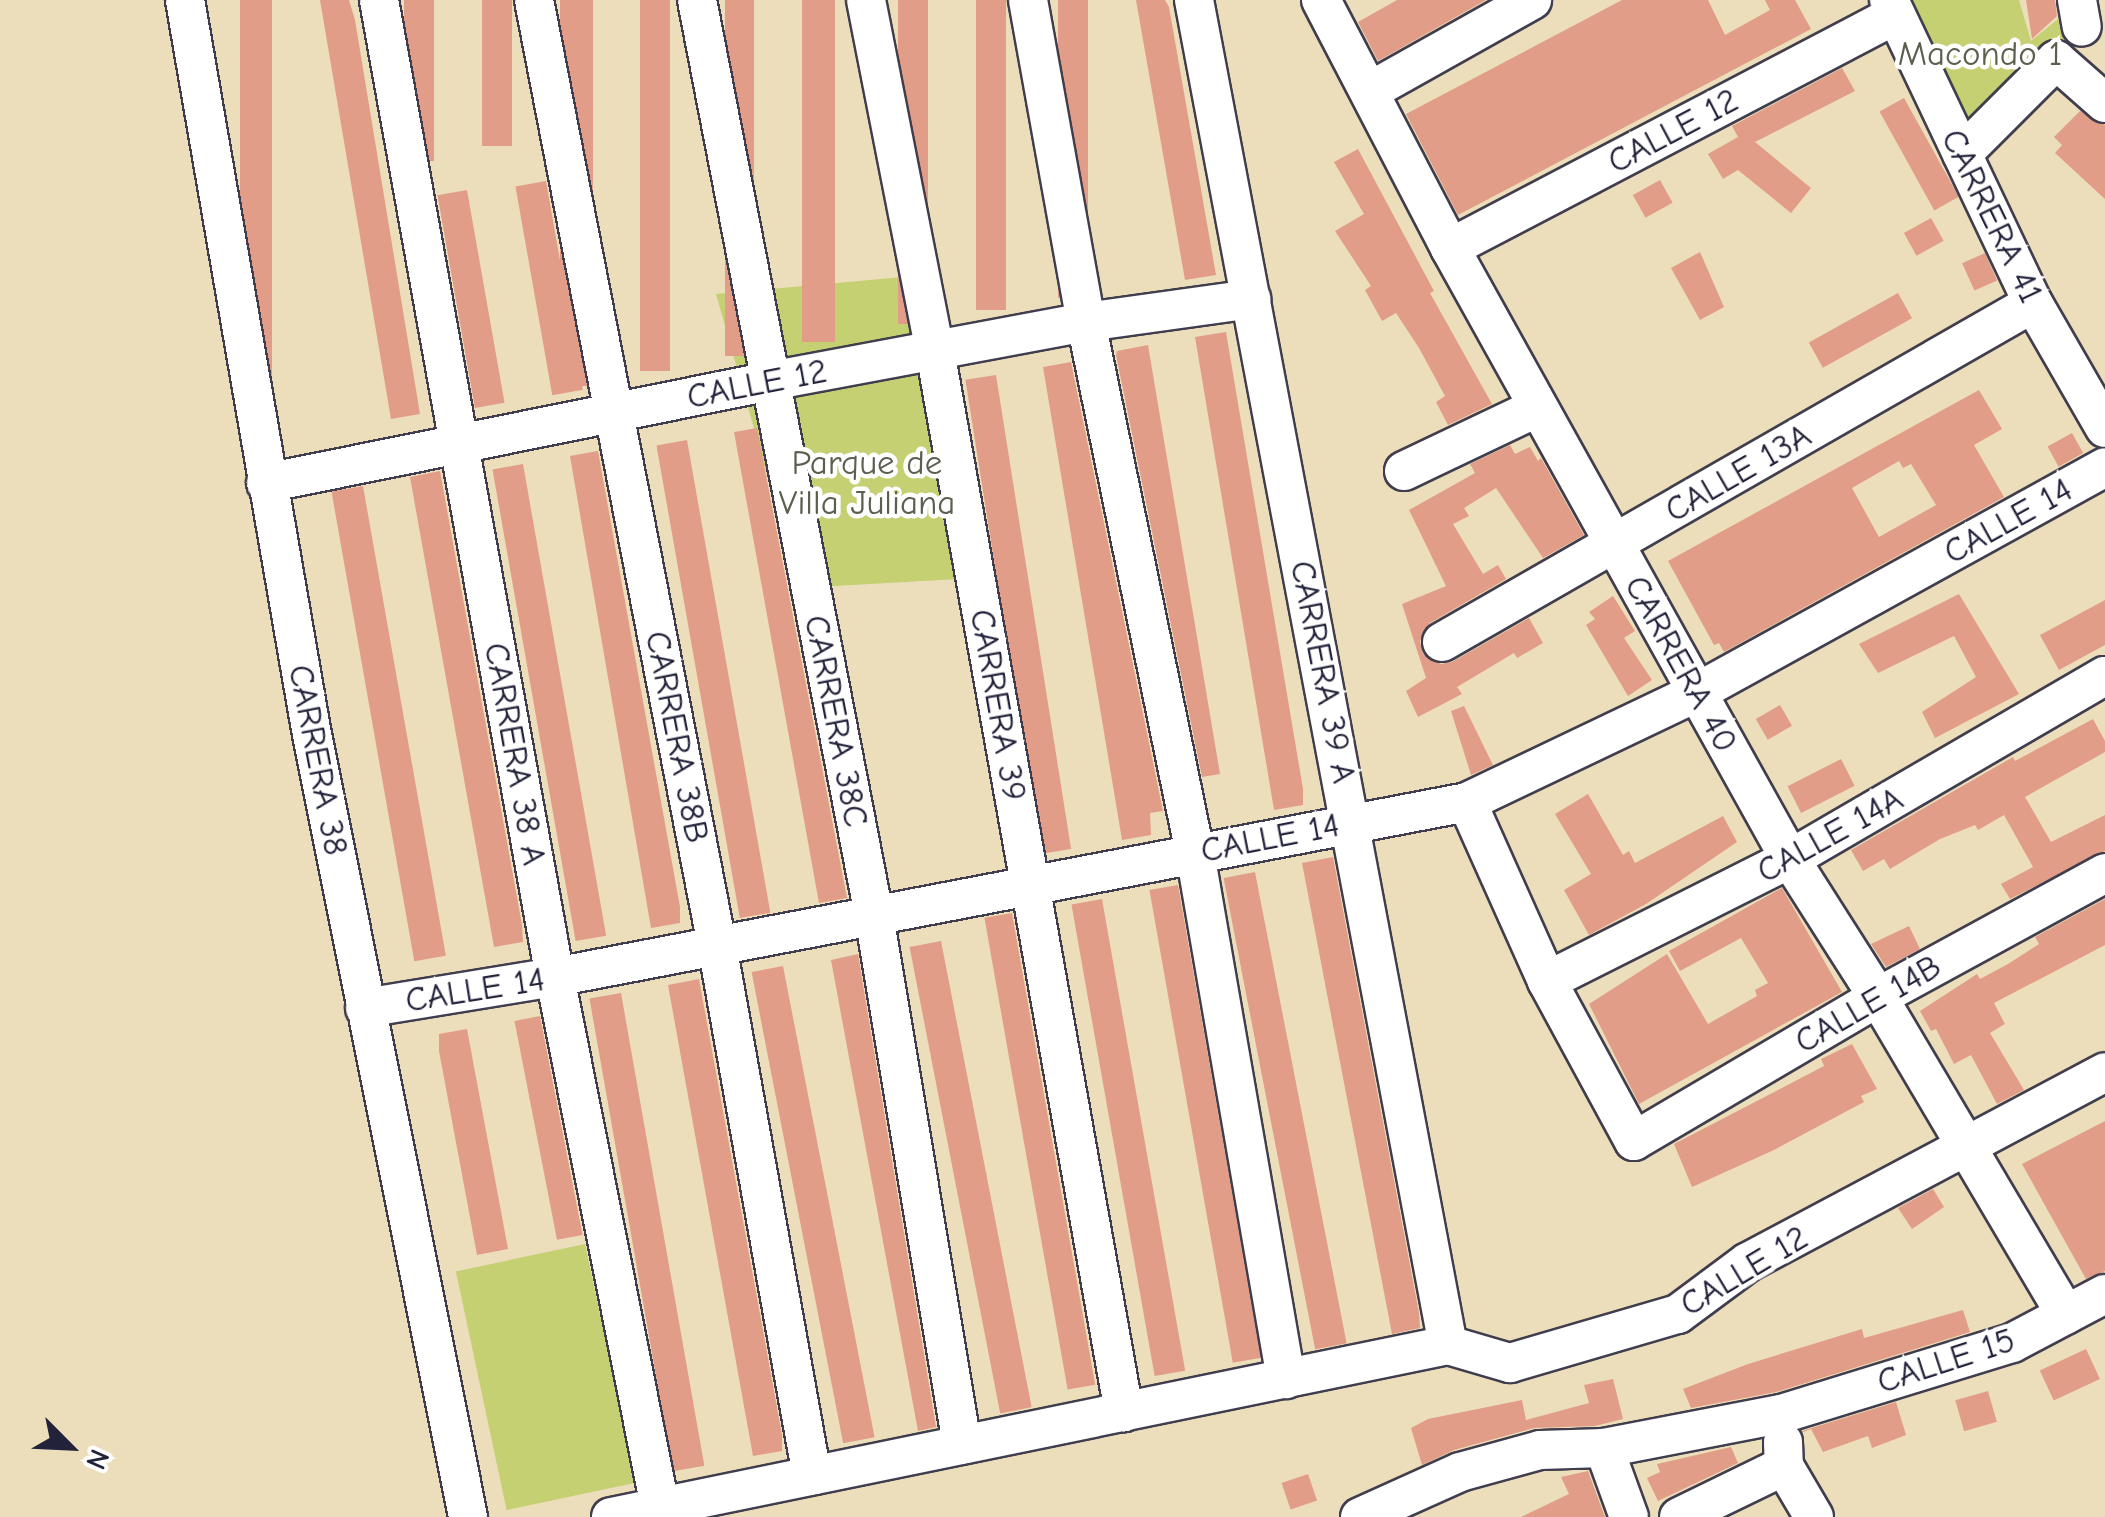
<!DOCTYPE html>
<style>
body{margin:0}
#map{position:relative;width:2105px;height:1517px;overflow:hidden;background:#ecdeba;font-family:"Comic Neue",sans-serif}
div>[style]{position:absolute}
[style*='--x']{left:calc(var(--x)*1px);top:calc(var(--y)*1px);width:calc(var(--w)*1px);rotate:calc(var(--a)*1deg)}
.green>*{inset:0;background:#c4d072;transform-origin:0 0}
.building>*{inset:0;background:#e29d88;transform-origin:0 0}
.roads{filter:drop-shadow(2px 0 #403e4e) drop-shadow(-2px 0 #403e4e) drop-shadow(0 2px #403e4e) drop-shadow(0 -2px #403e4e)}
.minor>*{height:38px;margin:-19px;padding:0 19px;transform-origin:19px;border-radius:19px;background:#fff}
span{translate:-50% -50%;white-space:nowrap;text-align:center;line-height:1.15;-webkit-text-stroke:9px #fff;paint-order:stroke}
.park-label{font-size:35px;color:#5b5f4e}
.street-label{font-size:35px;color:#22223b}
.north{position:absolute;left:20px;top:1397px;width:100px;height:100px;-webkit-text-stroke:8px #fff;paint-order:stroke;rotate:114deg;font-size:28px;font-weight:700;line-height:40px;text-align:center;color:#22223b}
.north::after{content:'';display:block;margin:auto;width:35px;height:45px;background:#22223b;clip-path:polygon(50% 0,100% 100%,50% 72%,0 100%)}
</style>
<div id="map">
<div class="green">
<i style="clip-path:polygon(1894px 0,2019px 0,2031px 41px,2063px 15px,2074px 28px,1966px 144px)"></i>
<i style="clip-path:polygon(903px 277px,994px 577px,799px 588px,716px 294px)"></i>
<i style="left:585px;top:1244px;width:244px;height:132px;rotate:78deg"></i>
</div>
<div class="building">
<i style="left:240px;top:0;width:32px;height:438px"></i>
<i style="clip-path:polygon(320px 0,349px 0,355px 20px,420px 414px,391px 419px)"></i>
<i style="left:404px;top:0;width:30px;height:161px"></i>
<i style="left:482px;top:0;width:30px;height:146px"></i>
<i style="left:560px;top:0;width:33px;height:386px"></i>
<i style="left:640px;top:0;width:30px;height:371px"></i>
<i style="left:725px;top:0;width:29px;height:356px"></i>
<i style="left:802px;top:0;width:33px;height:342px"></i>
<i style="left:898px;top:0;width:30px;height:324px"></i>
<i style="left:976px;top:0;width:30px;height:310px"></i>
<i style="left:1058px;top:0;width:30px;height:298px"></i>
<i style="clip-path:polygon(1136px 0,1165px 0,1169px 7px,1216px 275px,1185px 280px)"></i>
<i style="clip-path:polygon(1397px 0,1486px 0,1378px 61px,1358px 22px)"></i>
<i style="clip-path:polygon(1622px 0,1708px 0,1725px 35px,1770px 10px,1765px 0,1795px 0,1811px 29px,1458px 215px,1406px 114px)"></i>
<i style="clip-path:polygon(2026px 0,2055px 0,2057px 16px,2032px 39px)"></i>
<i style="clip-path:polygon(1842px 68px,1855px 91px,1755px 142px,1811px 188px,1791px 213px,1738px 170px,1723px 179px,1708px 154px,1738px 137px,1732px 126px)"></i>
<i style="left:1904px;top:98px;width:113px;height:28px;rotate:61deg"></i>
<i style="clip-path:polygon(2080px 111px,2105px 125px,2105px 199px,2055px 153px,2062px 145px,2054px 137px)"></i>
<i style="clip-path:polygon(1358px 149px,1434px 291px,1430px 293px,1492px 404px,1448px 425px,1436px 402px,1445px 396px,1419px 348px,1396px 313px,1382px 321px,1365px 290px,1371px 286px,1335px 231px,1364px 214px,1334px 162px)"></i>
<i style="left:1660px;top:180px;width:26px;height:31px;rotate:61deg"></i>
<i style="left:546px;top:181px;width:212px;height:31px;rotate:80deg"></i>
<i style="left:467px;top:190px;width:216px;height:30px;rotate:80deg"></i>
<i style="left:1931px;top:218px;width:26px;height:31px;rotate:61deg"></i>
<i style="clip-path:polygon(1700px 252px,1724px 307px,1700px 320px,1671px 268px)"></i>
<i style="left:1985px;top:253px;width:30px;height:25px;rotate:66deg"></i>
<i style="left:1898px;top:293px;width:29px;height:102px;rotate:61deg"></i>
<i style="clip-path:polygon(1226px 332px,1303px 789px,1303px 805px,1274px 810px,1195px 337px)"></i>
<i style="clip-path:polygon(1148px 345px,1220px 774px,1202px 777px,1116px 355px,1117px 351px)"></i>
<i style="clip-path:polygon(1071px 362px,1163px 811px,1150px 813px,1151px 835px,1122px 840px,1043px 367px)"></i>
<i style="left:996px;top:375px;width:480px;height:31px;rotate:81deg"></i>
<i style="clip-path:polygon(evenodd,1979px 390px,2002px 429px,1974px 445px,2004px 497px,1724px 652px,1719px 643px,1714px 645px,1668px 561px,1979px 390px,1899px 461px,1903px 468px,1911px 464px,1936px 505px,1879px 537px,1852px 488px,1899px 461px)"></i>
<i style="clip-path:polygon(757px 428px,847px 898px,819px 903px,734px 432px)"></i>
<i style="left:2072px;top:433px;width:23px;height:28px;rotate:61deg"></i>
<i style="left:687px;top:440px;width:480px;height:31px;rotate:80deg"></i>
<i style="clip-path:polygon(1510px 445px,1515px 454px,1530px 447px,1538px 461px,1541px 458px,1584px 535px,1543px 558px,1496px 488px,1464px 508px,1469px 516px,1453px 524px,1483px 574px,1498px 565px,1506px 579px,1430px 623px,1420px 641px,1423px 654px,1441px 664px,1452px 662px,1529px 618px,1543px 643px,1517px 658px,1514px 653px,1457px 687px,1462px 694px,1418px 717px,1406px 691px,1426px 678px,1402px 604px,1446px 586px,1409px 510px,1475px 473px,1470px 464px)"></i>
<i style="clip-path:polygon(598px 451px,680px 907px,680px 923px,651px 928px,570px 456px)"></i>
<i style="left:523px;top:464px;width:479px;height:31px;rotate:80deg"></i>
<i style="clip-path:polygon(440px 471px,522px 925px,523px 942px,494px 947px,410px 477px)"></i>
<i style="left:363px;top:486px;width:477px;height:32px;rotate:80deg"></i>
<i style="clip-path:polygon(1959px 594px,2019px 694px,1935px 738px,1922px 712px,1976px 677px,1954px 636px,1878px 673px,1859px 644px)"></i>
<i style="clip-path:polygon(1613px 596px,1635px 631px,1624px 638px,1652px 680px,1628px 696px,1586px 625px,1595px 619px,1589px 612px)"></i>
<i style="clip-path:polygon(2105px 600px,2105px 645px,2059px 670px,2040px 635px)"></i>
<i style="left:1780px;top:705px;width:24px;height:28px;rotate:60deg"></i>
<i style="clip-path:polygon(1464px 706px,1493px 765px,1471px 775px,1451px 711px)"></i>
<i style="clip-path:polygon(2093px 719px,2105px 741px,2105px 752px,2025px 797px,2051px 842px,2105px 815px,2105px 851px,2010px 899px,2001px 884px,2033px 867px,2004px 815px,1978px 830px,1975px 825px,1940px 839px,1890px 869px,1884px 859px,1863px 871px,1851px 850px,2013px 757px,2015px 761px)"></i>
<i style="left:1841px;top:759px;width:30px;height:60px;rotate:63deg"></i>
<i style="clip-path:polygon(1588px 794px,1623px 855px,1629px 851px,1635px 863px,1723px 816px,1737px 842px,1646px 904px,1589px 935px,1564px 890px,1591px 874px,1555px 814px)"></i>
<i style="clip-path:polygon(1333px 857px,1419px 1313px,1420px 1328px,1392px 1334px,1302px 863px)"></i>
<i style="left:1255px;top:872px;width:480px;height:32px;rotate:79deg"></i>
<i style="left:1178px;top:885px;width:480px;height:29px;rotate:80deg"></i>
<i style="clip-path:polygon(1782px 888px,1842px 992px,1639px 1104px,1589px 1004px,1667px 954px,1708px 1024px,1757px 996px,1755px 990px,1768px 983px,1741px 938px,1680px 971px,1669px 951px)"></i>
<i style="left:1102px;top:899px;width:479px;height:31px;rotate:80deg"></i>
<i style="clip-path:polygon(2105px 899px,2105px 945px,1994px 1003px,2005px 1024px,1990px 1033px,2024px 1090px,1997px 1104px,1971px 1055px,1954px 1064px,1936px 1029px,1931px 1031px,1920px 1011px,1977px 974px,1980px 979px,2008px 964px,2039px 944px,2035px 937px)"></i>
<i style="left:1012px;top:913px;width:479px;height:28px;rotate:80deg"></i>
<i style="clip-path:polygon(1909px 926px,1920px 949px,1886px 967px,1871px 944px)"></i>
<i style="left:941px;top:941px;width:475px;height:32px;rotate:79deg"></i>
<i style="clip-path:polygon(858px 954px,936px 1427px,918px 1431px,831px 960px)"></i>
<i style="left:783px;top:966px;width:480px;height:32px;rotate:79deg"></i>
<i style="clip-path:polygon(699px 979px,782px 1435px,782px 1451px,753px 1456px,668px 985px)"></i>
<i style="left:621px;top:993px;width:480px;height:32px;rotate:80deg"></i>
<i style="left:540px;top:1016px;width:223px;height:26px;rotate:79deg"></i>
<i style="clip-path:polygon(467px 1029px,508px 1249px,477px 1255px,439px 1051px,439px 1034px)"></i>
<i style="clip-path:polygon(1852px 1044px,1877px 1089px,1861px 1096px,1864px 1102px,1774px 1150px,1692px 1187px,1674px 1144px,1824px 1066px,1821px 1059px)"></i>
<i style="clip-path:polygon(2105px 1121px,2105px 1271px,2086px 1279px,2022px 1164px)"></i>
<i style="clip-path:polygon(1933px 1189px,1944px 1207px,1912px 1229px,1898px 1208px)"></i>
<i style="clip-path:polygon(1963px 1310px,1970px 1332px,1776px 1392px,1691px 1408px,1683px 1389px,1748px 1364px,1862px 1329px,1864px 1338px)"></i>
<i style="left:2086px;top:1349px;width:33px;height:51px;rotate:65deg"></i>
<i style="clip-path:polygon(1613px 1379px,1623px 1419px,1595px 1426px,1534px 1428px,1454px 1450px,1422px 1465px,1411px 1428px,1428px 1419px,1522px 1400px,1526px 1420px,1589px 1403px,1584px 1385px)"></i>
<i style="left:1988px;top:1391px;width:32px;height:34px;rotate:74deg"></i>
<i style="clip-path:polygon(1896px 1402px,1906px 1435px,1872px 1448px,1868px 1436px,1823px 1452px,1811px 1429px,1803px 1432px,1802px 1431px)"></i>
<i style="clip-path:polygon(1731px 1447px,1738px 1463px,1658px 1501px,1647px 1478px,1660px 1472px,1657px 1464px)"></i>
<i style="clip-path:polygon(1588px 1471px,1605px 1517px,1521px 1517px,1569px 1494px,1561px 1477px)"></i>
<i style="left:1308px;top:1474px;width:28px;height:28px;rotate:71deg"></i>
</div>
<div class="roads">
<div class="minor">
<i style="--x:185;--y:0;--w:735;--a:80.2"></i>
<i style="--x:310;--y:724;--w:809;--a:78.73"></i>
<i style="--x:379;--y:0;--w:993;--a:79.79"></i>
<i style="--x:555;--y:977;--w:540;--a:78.79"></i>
<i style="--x:534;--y:0;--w:963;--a:79.04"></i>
<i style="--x:717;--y:945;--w:539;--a:79.86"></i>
<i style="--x:697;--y:0;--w:932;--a:79.05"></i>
<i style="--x:874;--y:915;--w:537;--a:80.57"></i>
<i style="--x:866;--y:0;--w:358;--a:78.9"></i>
<i style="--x:935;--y:351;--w:1078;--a:79.9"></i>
<i style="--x:1028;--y:0;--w:327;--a:79.8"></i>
<i style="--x:1086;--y:322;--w:542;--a:78.4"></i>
<i style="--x:1195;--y:853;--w:534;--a:80.18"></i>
<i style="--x:1194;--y:0;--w:1369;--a:79.31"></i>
<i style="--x:1321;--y:0;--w:280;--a:62.5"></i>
<i style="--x:1450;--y:248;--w:699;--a:60.91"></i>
<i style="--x:1790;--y:859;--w:164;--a:57.5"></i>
<i style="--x:1878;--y:997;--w:369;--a:59.4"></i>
<i style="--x:1889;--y:0;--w:335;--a:64.6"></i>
<i style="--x:2033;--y:303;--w:144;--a:60.1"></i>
<i style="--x:2077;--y:0;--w:27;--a:80"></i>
<i style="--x:1370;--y:91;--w:186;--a:-29.3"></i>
<i style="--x:1962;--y:154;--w:133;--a:-45"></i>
<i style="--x:2056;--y:60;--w:65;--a:41.3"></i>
<i style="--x:1450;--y:248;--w:502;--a:-27.64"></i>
<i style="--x:1404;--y:471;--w:148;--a:-25.5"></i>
<i style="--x:266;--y:483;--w:514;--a:-11.44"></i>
<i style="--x:770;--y:381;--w:321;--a:-10.6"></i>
<i style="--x:1086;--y:322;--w:167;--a:-7.9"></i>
<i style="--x:1442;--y:642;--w:681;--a:-29.84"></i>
<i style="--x:1467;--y:802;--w:196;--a:65.9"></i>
<i style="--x:1547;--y:981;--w:182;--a:61.5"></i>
<i style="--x:1634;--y:1141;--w:283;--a:-30.5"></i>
<i style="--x:1878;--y:997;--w:259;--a:-28.6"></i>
<i style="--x:1547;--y:981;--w:272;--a:-26.7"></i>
<i style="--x:1790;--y:859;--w:364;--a:-30.2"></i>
<i style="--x:365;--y:1008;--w:193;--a:-9.3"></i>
<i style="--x:555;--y:977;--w:929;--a:-10.86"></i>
<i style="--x:1467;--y:802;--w:254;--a:-25.5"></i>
<i style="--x:1696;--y:693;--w:467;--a:-28.9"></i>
<i style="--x:1783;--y:1442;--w:24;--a:88"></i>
<i style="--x:1784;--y:1466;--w:59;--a:59.5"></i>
<i style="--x:1604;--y:1448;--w:73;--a:70.1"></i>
<i style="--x:611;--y:1517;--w:854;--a:-11.61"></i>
<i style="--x:1448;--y:1345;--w:65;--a:16.2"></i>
<i style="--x:1510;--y:1363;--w:175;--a:-16.3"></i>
<i style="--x:1678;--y:1314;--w:87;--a:-36.6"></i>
<i style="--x:1748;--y:1262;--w:404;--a:-28"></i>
<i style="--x:1360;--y:1517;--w:110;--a:-24.2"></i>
<i style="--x:1460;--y:1472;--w:83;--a:-15.4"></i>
<i style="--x:1540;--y:1450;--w:64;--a:-1.8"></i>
<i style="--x:1604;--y:1448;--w:180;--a:-10.9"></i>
<i style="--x:1781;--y:1414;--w:242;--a:-17.1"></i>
<i style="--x:2012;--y:1343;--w:105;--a:-27.8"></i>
<i style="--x:1679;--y:1517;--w:117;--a:-25.9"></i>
</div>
</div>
<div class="park-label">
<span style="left:1980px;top:54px">Macondo 1</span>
<span style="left:867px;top:483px">Parque de<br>Villa Juliana</span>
</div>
<div class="street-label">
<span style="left:1673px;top:131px;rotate:-28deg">CALLE 12</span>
<span style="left:1992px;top:216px;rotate:64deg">CARRERA 41</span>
<span style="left:757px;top:384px;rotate:-11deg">CALLE 12</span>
<span style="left:1738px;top:473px;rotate:-30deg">CALLE 13A</span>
<span style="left:2008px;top:521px;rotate:-29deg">CALLE 14</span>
<span style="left:1681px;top:664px;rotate:61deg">CARRERA 40</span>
<span style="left:1323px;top:672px;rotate:79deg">CARRERA 39 A</span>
<span style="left:998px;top:705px;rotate:80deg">CARRERA 39</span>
<span style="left:836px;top:721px;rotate:79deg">CARRERA 38C</span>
<span style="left:677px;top:737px;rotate:79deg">CARRERA 38B</span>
<span style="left:515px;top:754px;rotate:80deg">CARRERA 38 A</span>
<span style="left:318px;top:760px;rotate:79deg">CARRERA 38</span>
<span style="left:1830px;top:835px;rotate:-29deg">CALLE 14A</span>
<span style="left:1270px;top:838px;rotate:-11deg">CALLE 14</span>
<span style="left:475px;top:990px;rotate:-9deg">CALLE 14</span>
<span style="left:1868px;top:1004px;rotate:-30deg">CALLE 14B</span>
<span style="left:1744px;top:1271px;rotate:-31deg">CALLE 12</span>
<span style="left:1946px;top:1361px;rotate:-18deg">CALLE 15</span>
</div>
<div class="north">N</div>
</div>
